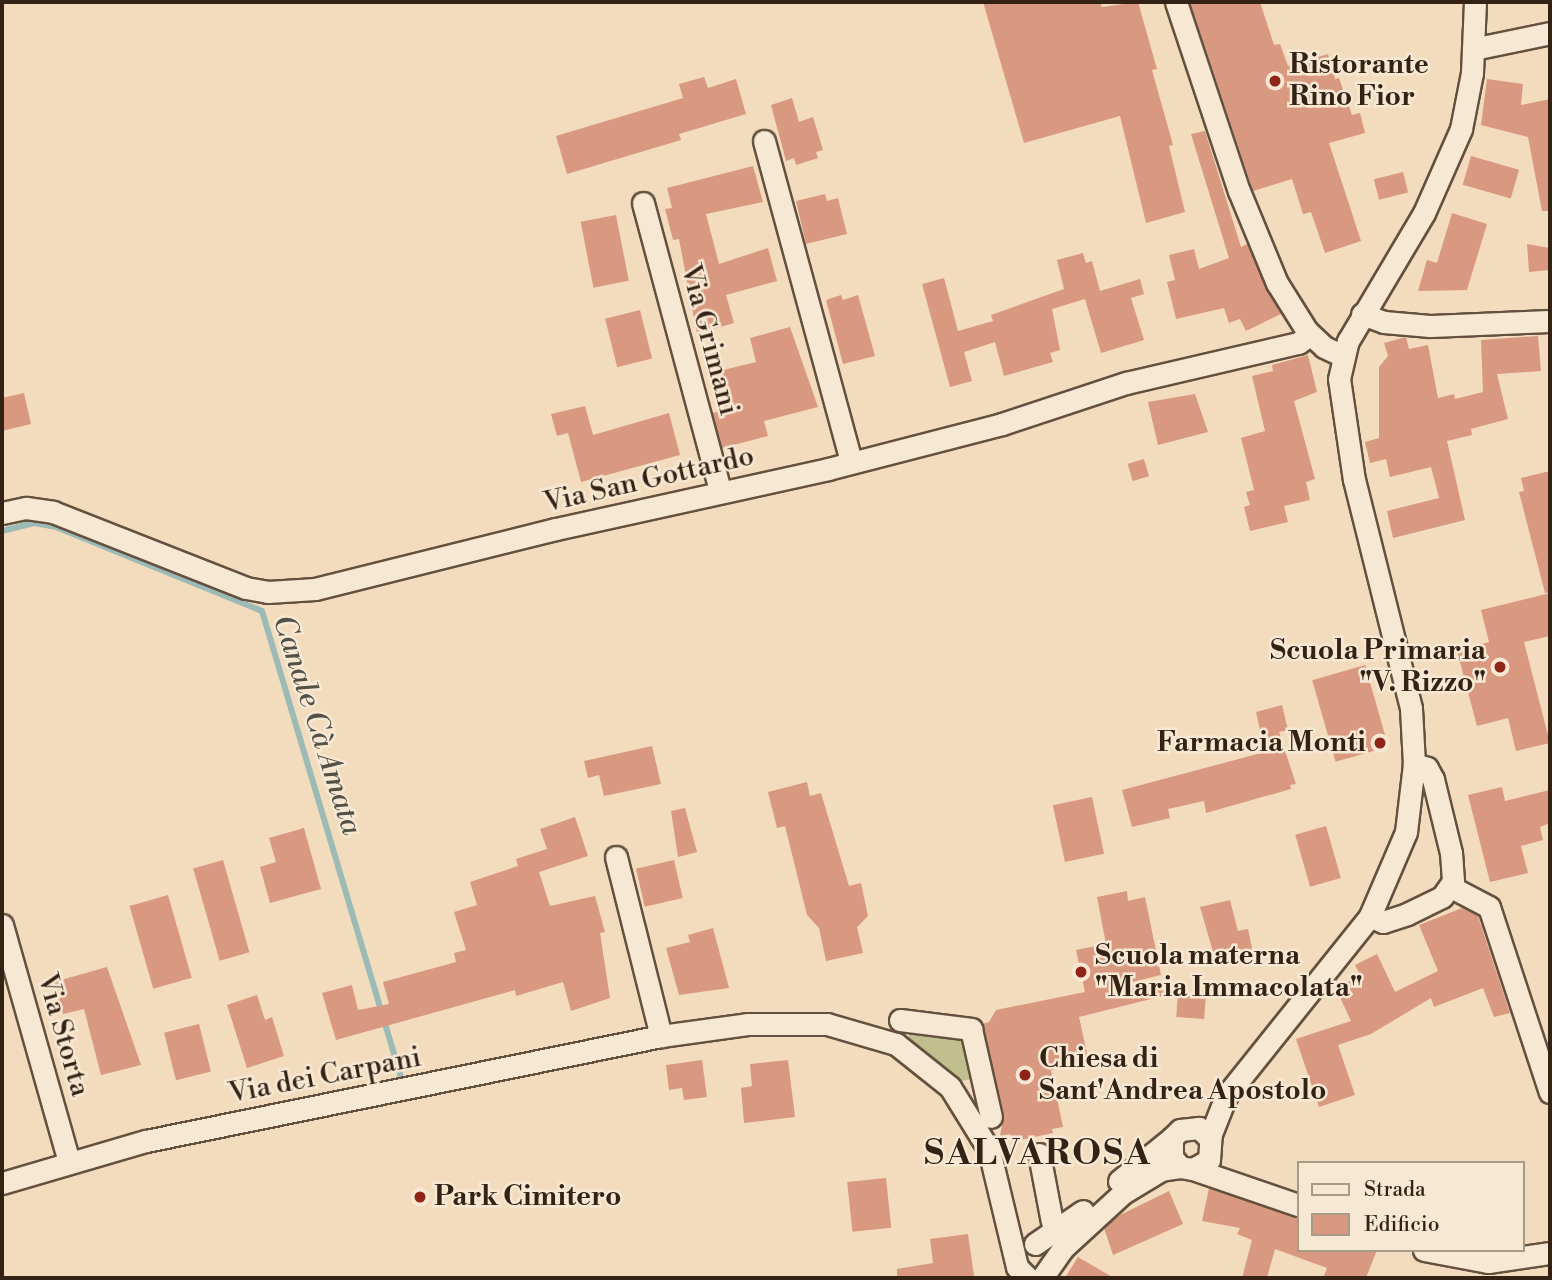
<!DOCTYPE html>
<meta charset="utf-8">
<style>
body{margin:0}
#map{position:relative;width:1552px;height:1280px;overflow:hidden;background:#f2dcbd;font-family:"Libre Bodoni",serif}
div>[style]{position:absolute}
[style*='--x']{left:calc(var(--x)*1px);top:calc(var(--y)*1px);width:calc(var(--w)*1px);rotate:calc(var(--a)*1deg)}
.green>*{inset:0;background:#c0bf8d}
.stream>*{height:6px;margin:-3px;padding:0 3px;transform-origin:3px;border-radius:3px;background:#9cbab6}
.building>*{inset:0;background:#d99980;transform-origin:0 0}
.roads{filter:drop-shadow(2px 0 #64503e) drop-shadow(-2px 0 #64503e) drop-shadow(0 2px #64503e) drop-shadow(0 -2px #64503e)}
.minor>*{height:21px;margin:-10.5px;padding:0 10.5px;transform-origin:10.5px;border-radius:10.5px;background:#f7e8d4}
.dots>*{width:19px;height:19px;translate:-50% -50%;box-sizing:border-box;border:4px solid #f7e8d4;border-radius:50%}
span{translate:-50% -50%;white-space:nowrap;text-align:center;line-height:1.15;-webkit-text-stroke:5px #f7e8d4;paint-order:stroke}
.poi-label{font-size:28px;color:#342214;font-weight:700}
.left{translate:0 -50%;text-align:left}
.right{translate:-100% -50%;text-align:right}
.street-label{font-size:28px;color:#342214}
.water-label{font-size:30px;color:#535045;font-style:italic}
.district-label{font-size:35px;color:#342214;font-weight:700;letter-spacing:2px}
.frame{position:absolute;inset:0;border:4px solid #342214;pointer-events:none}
.legend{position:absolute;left:1297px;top:1161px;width:228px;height:91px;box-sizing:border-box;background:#f7e8d4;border:2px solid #a99987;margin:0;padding:9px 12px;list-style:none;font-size:21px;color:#342214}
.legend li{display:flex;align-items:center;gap:14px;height:35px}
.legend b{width:35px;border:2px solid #a99987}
</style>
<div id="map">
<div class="green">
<i style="clip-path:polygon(912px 1031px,969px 1035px,978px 1078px,961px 1081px,908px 1037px)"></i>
</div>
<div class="stream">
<i style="--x:2;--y:531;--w:33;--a:-14"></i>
<i style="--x:34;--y:523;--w:22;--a:10"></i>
<i style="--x:56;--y:527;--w:222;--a:22.2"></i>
<i style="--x:262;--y:611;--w:484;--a:73.4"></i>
</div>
<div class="building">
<i style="clip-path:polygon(983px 2px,1100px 2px,1102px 7px,1138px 2px,1157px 69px,1152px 70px,1173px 145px,1169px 146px,1185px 212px,1146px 223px,1120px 116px,1024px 143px)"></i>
<i style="clip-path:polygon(1190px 2px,1260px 2px,1274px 45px,1280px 44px,1288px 66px,1328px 54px,1335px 79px,1339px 78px,1352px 115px,1360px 113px,1365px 133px,1329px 143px,1361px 241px,1325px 253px,1311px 212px,1303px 214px,1292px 179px,1253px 191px)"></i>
<i style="clip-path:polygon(704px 77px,708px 88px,736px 79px,746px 114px,679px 134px,681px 140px,567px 174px,556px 136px,683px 98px,679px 84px)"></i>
<i style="clip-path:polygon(1487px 79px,1523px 84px,1521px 105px,1550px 99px,1550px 211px,1542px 211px,1528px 137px,1481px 125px)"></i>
<i style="clip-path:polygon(792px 98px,799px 122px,813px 117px,823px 150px,816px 152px,818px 158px,796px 165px,794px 158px,786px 161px,771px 105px)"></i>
<i style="clip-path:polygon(1205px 131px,1241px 247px,1247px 244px,1281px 314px,1246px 331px,1240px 319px,1229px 323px,1224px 308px,1176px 319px,1167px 282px,1175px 280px,1169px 255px,1194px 249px,1199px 269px,1229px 258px,1191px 134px)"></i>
<i style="left:1471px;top:156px;width:50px;height:30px;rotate:16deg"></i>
<i style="clip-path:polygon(753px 166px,763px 202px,706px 214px,719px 264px,768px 248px,777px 281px,726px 295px,734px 323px,697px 334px,679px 239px,673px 240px,665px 209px,672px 208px,667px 188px)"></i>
<i style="left:1403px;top:172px;width:21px;height:30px;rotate:76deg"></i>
<i style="clip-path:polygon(825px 194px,827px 201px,838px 198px,847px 234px,806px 244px,796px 201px)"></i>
<i style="clip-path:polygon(1452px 213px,1487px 224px,1467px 290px,1418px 291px,1427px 260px,1437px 263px)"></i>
<i style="left:616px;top:215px;width:67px;height:36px;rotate:79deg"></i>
<i style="clip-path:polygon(1527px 244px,1550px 248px,1550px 270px,1529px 272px)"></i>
<i style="clip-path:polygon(1083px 253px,1086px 263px,1092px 261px,1100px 291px,1140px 279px,1144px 294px,1131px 298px,1144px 340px,1101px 353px,1085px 299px,1052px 309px,1060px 350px,1050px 353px,1053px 362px,1004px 376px,995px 342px,964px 352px,972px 381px,950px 387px,922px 284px,944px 278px,958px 331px,993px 321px,991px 315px,1064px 289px,1057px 260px)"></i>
<i style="clip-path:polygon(841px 295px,843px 300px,858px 295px,875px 356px,843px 364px,826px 300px)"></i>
<i style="left:640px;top:310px;width:50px;height:36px;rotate:76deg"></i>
<i style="clip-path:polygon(790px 327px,818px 407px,764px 421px,768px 436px,722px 448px,713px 413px,725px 409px,715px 372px,756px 362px,750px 338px)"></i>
<i style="clip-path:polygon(1538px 336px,1541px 371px,1497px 374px,1508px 419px,1471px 429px,1472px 435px,1447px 441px,1465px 520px,1393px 538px,1387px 511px,1439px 498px,1431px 467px,1390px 477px,1386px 459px,1370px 463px,1365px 442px,1379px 438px,1379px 367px,1388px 356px,1384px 343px,1406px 337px,1409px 349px,1428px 345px,1438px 398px,1454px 394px,1455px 399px,1483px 392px,1481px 340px)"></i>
<i style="clip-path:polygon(1308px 355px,1317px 392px,1294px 401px,1315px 479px,1306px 482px,1310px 500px,1284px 506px,1288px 522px,1250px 531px,1244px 507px,1250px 505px,1246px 492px,1254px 490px,1241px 438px,1265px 431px,1252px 376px,1273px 371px,1272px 365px)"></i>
<i style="clip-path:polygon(24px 393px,31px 424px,2px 431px,2px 398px)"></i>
<i style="clip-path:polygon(1195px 394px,1208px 432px,1158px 445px,1148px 402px)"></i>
<i style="clip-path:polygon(585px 406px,593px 435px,669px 413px,680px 455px,581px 482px,568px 433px,557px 436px,551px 414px)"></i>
<i style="left:1144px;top:459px;width:18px;height:17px;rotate:74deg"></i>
<i style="clip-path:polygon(1550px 471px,1550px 592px,1545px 593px,1519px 492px,1524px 491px,1521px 478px)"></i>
<i style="clip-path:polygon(1550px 593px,1550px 636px,1524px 642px,1550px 743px,1516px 751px,1508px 718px,1477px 726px,1457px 651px,1489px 642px,1481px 610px)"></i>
<i style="left:1365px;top:665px;width:85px;height:55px;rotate:74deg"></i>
<i style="clip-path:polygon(1282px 705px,1288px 730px,1279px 732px,1296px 784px,1290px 785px,1291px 789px,1206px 813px,1204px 801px,1168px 809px,1170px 818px,1132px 827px,1122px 790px,1265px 752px,1256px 712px)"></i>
<i style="clip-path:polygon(652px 746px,661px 784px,604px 796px,599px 775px,588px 778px,584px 761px)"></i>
<i style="clip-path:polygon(807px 782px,810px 796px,821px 793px,849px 886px,861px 883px,868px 916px,857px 927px,863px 953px,826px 961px,819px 928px,807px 915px,785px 826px,777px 828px,768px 792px)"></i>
<i style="clip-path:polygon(1502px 787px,1505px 801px,1550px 790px,1550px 823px,1540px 827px,1543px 840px,1521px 846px,1528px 873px,1490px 882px,1468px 795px)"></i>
<i style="left:1092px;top:797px;width:58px;height:40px;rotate:78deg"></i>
<i style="clip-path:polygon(685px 808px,697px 852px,678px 857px,671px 811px)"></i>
<i style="clip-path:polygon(575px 817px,588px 856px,539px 872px,550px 906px,595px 896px,605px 932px,600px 933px,610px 998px,571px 1011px,563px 982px,516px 996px,515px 990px,336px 1040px,322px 993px,352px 985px,358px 1010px,389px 1004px,383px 982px,456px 962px,454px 953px,466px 950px,454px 912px,477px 905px,470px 882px,518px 866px,516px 859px,547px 849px,540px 829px)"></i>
<i style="left:1326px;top:826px;width:54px;height:32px;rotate:74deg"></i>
<i style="clip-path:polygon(304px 828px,321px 889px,270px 903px,260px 867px,276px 862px,269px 838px)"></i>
<i style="left:223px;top:860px;width:96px;height:31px;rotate:74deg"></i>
<i style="left:674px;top:860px;width:39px;height:39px;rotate:77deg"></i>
<i style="clip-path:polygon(1127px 891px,1128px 901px,1145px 897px,1161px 975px,1116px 986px,1167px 991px,1167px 995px,1079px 1017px,1089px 1062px,1051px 1070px,1063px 1127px,1052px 1129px,1053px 1133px,1011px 1142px,1010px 1134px,1000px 1136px,1004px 1114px,982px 1024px,989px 1022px,996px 1010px,1085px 992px,1076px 950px,1106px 944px,1097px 897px)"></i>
<i style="left:168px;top:895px;width:86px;height:40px;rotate:74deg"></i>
<i style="clip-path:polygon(1230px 900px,1238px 931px,1248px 929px,1253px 953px,1216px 962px,1200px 907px)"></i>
<i style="clip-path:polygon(1462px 908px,1478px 916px,1510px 1013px,1494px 1017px,1483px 988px,1434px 1007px,1431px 998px,1371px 1034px,1338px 1045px,1355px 1095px,1319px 1107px,1296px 1039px,1351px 1021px,1337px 991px,1359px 973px,1355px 965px,1377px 954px,1395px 992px,1438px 971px,1419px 925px)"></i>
<i style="clip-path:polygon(713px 928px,729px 988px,679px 995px,666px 948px,690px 942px,688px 935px)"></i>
<i style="clip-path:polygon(107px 967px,141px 1065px,101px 1075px,84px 1009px,63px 1014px,54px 982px)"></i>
<i style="left:1178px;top:992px;width:28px;height:25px;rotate:4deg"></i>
<i style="clip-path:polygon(257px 995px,265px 1020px,272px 1017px,284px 1056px,247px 1068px,227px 1005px)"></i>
<i style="left:199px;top:1024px;width:49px;height:36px;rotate:76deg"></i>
<i style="clip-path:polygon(702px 1060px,707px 1097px,684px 1100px,682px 1088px,669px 1090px,666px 1065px)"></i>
<i style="clip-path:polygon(788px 1060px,795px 1117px,744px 1123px,741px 1088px,752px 1086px,750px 1064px)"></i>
<i style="left:886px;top:1178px;width:50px;height:39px;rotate:84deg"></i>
<i style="clip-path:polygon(1209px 1188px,1298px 1218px,1298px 1250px,1377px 1250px,1366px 1278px,1323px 1278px,1327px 1268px,1275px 1249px,1267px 1278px,1242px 1278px,1252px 1240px,1237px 1234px,1240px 1228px,1202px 1221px)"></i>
<i style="clip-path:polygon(1169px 1191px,1183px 1224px,1113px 1255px,1104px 1228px,1118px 1216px)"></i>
<i style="clip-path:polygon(968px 1234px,974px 1276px,897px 1278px,897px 1269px,933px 1263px,930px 1239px)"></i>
<i style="clip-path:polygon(1078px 1257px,1114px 1278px,1065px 1278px)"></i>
</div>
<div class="roads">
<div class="minor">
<i style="--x:1176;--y:2;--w:199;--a:71.6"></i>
<i style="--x:1239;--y:191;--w:100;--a:67.6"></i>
<i style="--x:1277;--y:283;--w:57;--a:58"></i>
<i style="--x:1307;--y:331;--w:23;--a:43"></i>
<i style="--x:1324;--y:347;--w:21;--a:25"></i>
<i style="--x:1473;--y:49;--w:79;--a:-11.7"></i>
<i style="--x:764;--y:141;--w:333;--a:74.8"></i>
<i style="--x:643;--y:203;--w:298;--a:75"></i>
<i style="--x:1362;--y:314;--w:23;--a:20"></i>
<i style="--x:1384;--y:322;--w:46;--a:5"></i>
<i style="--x:1430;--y:326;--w:120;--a:-2.4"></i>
<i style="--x:2;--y:513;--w:25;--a:-12"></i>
<i style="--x:26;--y:508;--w:27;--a:8"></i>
<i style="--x:53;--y:512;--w:207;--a:21.5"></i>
<i style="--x:246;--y:588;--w:22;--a:10"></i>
<i style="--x:268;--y:592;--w:47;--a:-3.7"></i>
<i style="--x:315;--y:589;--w:248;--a:-14"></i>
<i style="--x:556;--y:529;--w:279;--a:-12.4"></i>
<i style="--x:828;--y:469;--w:180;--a:-14.5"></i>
<i style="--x:1002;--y:424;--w:131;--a:-18.3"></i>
<i style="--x:1126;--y:383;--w:177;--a:-13.1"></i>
<i style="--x:1298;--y:343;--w:14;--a:-34"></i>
<i style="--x:616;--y:857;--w:185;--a:75.9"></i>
<i style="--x:1451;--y:887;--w:43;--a:27.8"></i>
<i style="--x:1489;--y:907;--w:195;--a:71.8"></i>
<i style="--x:1370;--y:916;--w:14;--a:25"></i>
<i style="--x:1383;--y:922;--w:25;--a:-18"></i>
<i style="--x:1407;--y:914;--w:39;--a:-26"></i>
<i style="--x:1442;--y:897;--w:19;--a:-55"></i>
<i style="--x:1453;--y:881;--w:28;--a:-94"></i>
<i style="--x:1451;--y:853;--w:76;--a:-103.7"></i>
<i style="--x:1433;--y:779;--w:13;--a:-119"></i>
<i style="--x:1427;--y:768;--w:14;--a:-163"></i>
<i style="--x:2;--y:925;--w:246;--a:74.2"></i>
<i style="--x:900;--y:1020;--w:72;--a:7.2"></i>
<i style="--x:971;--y:1029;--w:90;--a:77.2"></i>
<i style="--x:1210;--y:1139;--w:16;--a:-135"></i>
<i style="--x:1199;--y:1128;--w:19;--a:174"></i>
<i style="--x:1180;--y:1130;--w:11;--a:135"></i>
<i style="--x:1172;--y:1138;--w:19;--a:90"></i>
<i style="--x:1172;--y:1157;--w:13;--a:51"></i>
<i style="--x:1180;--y:1167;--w:13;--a:9"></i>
<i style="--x:1193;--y:1169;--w:18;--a:-29"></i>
<i style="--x:1209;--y:1160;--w:26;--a:-86"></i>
<i style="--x:1211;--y:1134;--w:41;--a:-68.5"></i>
<i style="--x:1226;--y:1096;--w:231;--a:-51.3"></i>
<i style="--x:1370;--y:916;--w:91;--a:-66.8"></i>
<i style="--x:1406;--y:832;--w:68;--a:-83.3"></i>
<i style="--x:1414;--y:764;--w:56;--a:-93.1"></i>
<i style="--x:1411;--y:708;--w:235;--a:-104"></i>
<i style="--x:1354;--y:480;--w:102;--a:-98.4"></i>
<i style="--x:1339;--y:379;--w:39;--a:-77"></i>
<i style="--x:1348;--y:341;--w:149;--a:-59.3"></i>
<i style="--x:1424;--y:213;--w:92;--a:-66.2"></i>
<i style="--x:1461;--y:129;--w:57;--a:-78.9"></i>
<i style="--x:1472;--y:73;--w:71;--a:-87.6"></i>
<i style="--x:1039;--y:1154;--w:69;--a:79.2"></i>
<i style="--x:1193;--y:1169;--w:111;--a:18.9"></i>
<i style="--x:1119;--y:1181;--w:68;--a:-39.1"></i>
<i style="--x:2;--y:1183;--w:150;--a:-16.3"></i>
<i style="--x:146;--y:1141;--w:526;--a:-11.52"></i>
<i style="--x:661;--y:1036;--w:87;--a:-7.9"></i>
<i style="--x:747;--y:1024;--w:80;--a:0"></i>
<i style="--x:827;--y:1024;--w:72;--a:16.2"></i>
<i style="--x:896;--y:1044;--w:69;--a:38.5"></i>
<i style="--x:950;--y:1087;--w:74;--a:58.2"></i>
<i style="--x:989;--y:1150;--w:120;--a:76.5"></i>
<i style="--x:1017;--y:1267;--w:16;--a:45"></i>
<i style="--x:1035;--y:1244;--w:58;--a:-34.5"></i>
<i style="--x:1424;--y:1250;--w:65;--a:10.6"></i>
<i style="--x:1488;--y:1262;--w:63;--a:-8.3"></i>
<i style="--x:1042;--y:1278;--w:37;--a:-55"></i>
<i style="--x:1063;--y:1248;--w:81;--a:-42.5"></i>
<i style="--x:1123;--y:1193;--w:44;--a:-31.2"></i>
<i style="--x:1161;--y:1170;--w:19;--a:-9"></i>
</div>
</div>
<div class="dots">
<i style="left:1275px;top:81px;background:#8f2418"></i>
<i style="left:1500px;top:667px;background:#8f2418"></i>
<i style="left:1380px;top:743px;background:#8f2418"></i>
<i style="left:1081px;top:972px;background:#8f2418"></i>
<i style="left:1025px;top:1075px;background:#8f2418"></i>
<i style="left:420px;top:1197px;background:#8f2418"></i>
</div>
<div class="poi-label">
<span class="left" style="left:1289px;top:81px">Ristorante<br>Rino Fior</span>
<span class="right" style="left:1486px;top:667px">Scuola Primaria<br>"V. Rizzo"</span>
<span class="right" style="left:1366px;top:743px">Farmacia Monti</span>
<span class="left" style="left:1095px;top:972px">Scuola materna<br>"Maria Immacolata"</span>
<span class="left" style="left:1039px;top:1075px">Chiesa di<br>Sant'Andrea Apostolo</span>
<span class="left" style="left:434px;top:1197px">Park Cimitero</span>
</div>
<div class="street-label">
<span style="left:709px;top:340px;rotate:75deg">Via Grimani</span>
<span style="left:649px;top:480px;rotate:-13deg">Via San Gottardo</span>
<span style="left:63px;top:1035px;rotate:74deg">Via Storta</span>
<span style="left:325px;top:1076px;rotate:-11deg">Via dei Carpani</span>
</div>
<div class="water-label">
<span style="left:317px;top:725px;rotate:72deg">Canale Cà Amata</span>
</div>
<div class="district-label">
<span style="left:1038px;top:1154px">SALVAROSA</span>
</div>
<div class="frame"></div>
<ul class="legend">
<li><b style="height:9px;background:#f7e8d4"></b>Strada</li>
<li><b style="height:19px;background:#d99980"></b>Edificio</li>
</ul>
</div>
